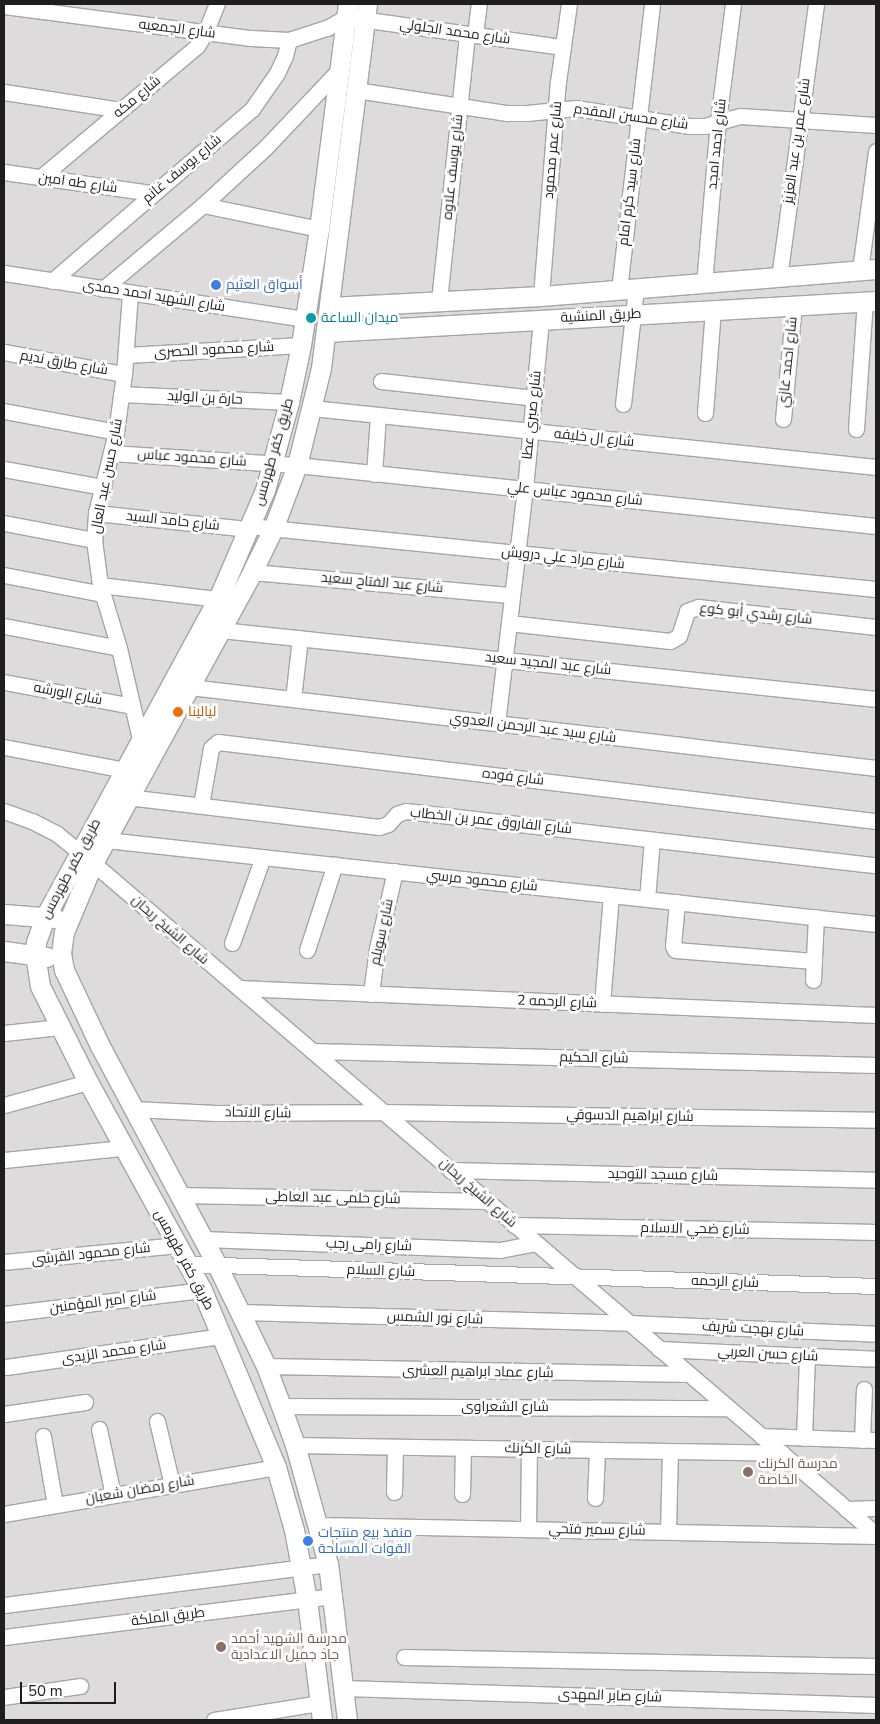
<!DOCTYPE html>
<meta charset="utf-8">
<style>
body{margin:0}
#map{position:relative;width:880px;height:1724px;overflow:hidden;background:#f0ece4;font-family:"Nunito Sans",Cairo,sans-serif}
div>[style]{position:absolute}
[style*='--x']{left:calc(var(--x)*1px);top:calc(var(--y)*1px);width:calc(var(--w)*1px);rotate:calc(var(--a)*1deg)}
.residential>*{inset:0;background:#dddbdb;transform-origin:0 0}
.roads{filter:drop-shadow(1px 0 #a5a5a5) drop-shadow(-1px 0 #a5a5a5) drop-shadow(0 1px #a5a5a5) drop-shadow(0 -1px #a5a5a5)}
.minor>*{height:15px;margin:-7.5px;padding:0 7.5px;transform-origin:7.5px;border-radius:7.5px;background:#fff}
.tertiary>*{height:19px;margin:-9.5px;padding:0 9.5px;transform-origin:9.5px;border-radius:9.5px;background:#fff}
.dots>*{width:14px;height:14px;translate:-50% -50%;box-sizing:border-box;border:2px solid #fff;border-radius:50%}
span{translate:-50% -50%;white-space:nowrap;text-align:center;line-height:1.15;-webkit-text-stroke:5px #fff;paint-order:stroke}
.street-label{font-size:14px;color:#1e1e1e}
.shop-label{font-size:14px;color:#366cbe}
.left{translate:0 -50%;text-align:left}
.culture-label{font-size:14px;color:#0d838f}
.food-label{font-size:14px;color:#c56008}
.education-label{font-size:14px;color:#785e54}
.frame{position:absolute;inset:0;border:5px solid #1e1e1e;pointer-events:none}
.scale{position:absolute;left:20px;top:1682px;width:96px;height:22px;box-sizing:border-box;border:2px solid #1e1e1e;border-top:0;padding-left:6px;font-size:15px;line-height:18px;white-space:nowrap;color:#1e1e1e;-webkit-text-stroke:4px #fff;paint-order:stroke}
</style>
<div id="map">
<div class="residential">
<i style="left:4px;top:4px;width:872px;height:1716px"></i>
</div>
<div class="roads">
<div class="minor">
<i style="--x:4;--y:6;--w:249;--a:7.4"></i>
<i style="--x:251;--y:38;--w:38;--a:3"></i>
<i style="--x:289;--y:40;--w:40;--a:-18"></i>
<i style="--x:327;--y:28;--w:22;--a:-30"></i>
<i style="--x:346;--y:17;--w:219;--a:7.9"></i>
<i style="--x:475;--y:35;--w:31;--a:-83"></i>
<i style="--x:356;--y:90;--w:153;--a:8.7"></i>
<i style="--x:507;--y:113;--w:20;--a:0"></i>
<i style="--x:527;--y:113;--w:49;--a:-5.8"></i>
<i style="--x:576;--y:108;--w:115;--a:9"></i>
<i style="--x:690;--y:126;--w:15;--a:0"></i>
<i style="--x:705;--y:126;--w:36;--a:-16"></i>
<i style="--x:740;--y:116;--w:136;--a:3.8"></i>
<i style="--x:4;--y:92;--w:118;--a:8.7"></i>
<i style="--x:4;--y:172;--w:148;--a:8.1"></i>
<i style="--x:41;--y:177;--w:204;--a:-40"></i>
<i style="--x:197;--y:46;--w:15;--a:-58"></i>
<i style="--x:205;--y:33;--w:31;--a:-68"></i>
<i style="--x:203;--y:205;--w:118;--a:11.7"></i>
<i style="--x:860;--y:270;--w:120;--a:-82.3"></i>
<i style="--x:4;--y:273;--w:304;--a:8.7"></i>
<i style="--x:779;--y:278;--w:276;--a:-82.3"></i>
<i style="--x:52;--y:281;--w:264;--a:-40.7"></i>
<i style="--x:252;--y:109;--w:44;--a:-55.2"></i>
<i style="--x:277;--y:73;--w:19;--a:-65"></i>
<i style="--x:285;--y:56;--w:16;--a:-76"></i>
<i style="--x:704;--y:284;--w:164;--a:-85.1"></i>
<i style="--x:718;--y:121;--w:118;--a:-82.7"></i>
<i style="--x:103;--y:289;--w:131;--a:-40"></i>
<i style="--x:203;--y:205;--w:84;--a:-42.6"></i>
<i style="--x:265;--y:148;--w:108;--a:-46.5"></i>
<i style="--x:619;--y:290;--w:288;--a:-83.4"></i>
<i style="--x:130;--y:293;--w:81;--a:94.2"></i>
<i style="--x:124;--y:374;--w:59;--a:97.9"></i>
<i style="--x:116;--y:432;--w:83;--a:103.9"></i>
<i style="--x:96;--y:513;--w:27;--a:94"></i>
<i style="--x:94;--y:540;--w:45;--a:82.4"></i>
<i style="--x:100;--y:585;--w:66;--a:73.2"></i>
<i style="--x:119;--y:648;--w:98;--a:77"></i>
<i style="--x:541;--y:296;--w:215;--a:-85.5"></i>
<i style="--x:558;--y:82;--w:79;--a:-82"></i>
<i style="--x:439;--y:301;--w:268;--a:-84"></i>
<i style="--x:4;--y:352;--w:122;--a:10.4"></i>
<i style="--x:127;--y:355;--w:174;--a:-3.3"></i>
<i style="--x:381;--y:381;--w:154;--a:6.3"></i>
<i style="--x:121;--y:394;--w:168;--a:2.7"></i>
<i style="--x:623;--y:404;--w:116;--a:-83.6"></i>
<i style="--x:312;--y:408;--w:567;--a:5.97"></i>
<i style="--x:4;--y:411;--w:114;--a:10.6"></i>
<i style="--x:705;--y:413;--w:103;--a:-85.6"></i>
<i style="--x:783;--y:419;--w:115;--a:-84.5"></i>
<i style="--x:856;--y:429;--w:128;--a:-86"></i>
<i style="--x:111;--y:453;--w:186;--a:3.7"></i>
<i style="--x:297;--y:465;--w:582;--a:6.01"></i>
<i style="--x:4;--y:469;--w:101;--a:10.3"></i>
<i style="--x:374;--y:474;--w:59;--a:-86.1"></i>
<i style="--x:96;--y:513;--w:154;--a:6"></i>
<i style="--x:4;--y:523;--w:92;--a:10.7"></i>
<i style="--x:250;--y:526;--w:629;--a:5.75"></i>
<i style="--x:252;--y:572;--w:261;--a:5.1"></i>
<i style="--x:4;--y:575;--w:101;--a:10.9"></i>
<i style="--x:100;--y:585;--w:119;--a:6.8"></i>
<i style="--x:509;--y:623;--w:162;--a:6.4"></i>
<i style="--x:670;--y:641;--w:10;--a:-29"></i>
<i style="--x:679;--y:636;--w:26;--a:-72"></i>
<i style="--x:687;--y:611;--w:12;--a:-20"></i>
<i style="--x:698;--y:607;--w:179;--a:6.4"></i>
<i style="--x:4;--y:626;--w:117;--a:10.8"></i>
<i style="--x:221;--y:630;--w:659;--a:6.01"></i>
<i style="--x:4;--y:682;--w:130;--a:10.6"></i>
<i style="--x:190;--y:687;--w:691;--a:6.73"></i>
<i style="--x:293;--y:699;--w:61;--a:-83.5"></i>
<i style="--x:497;--y:723;--w:236;--a:-83.2"></i>
<i style="--x:525;--y:489;--w:171;--a:-84.6"></i>
<i style="--x:4;--y:747;--w:124;--a:10.7"></i>
<i style="--x:119;--y:796;--w:262;--a:6.8"></i>
<i style="--x:379;--y:827;--w:9;--a:-18"></i>
<i style="--x:388;--y:824;--w:13;--a:-48"></i>
<i style="--x:397;--y:814;--w:9;--a:-18"></i>
<i style="--x:406;--y:811;--w:473;--a:6.6"></i>
<i style="--x:201;--y:805;--w:58;--a:-80"></i>
<i style="--x:211;--y:748;--w:9;--a:-41"></i>
<i style="--x:218;--y:742;--w:663;--a:6.85"></i>
<i style="--x:4;--y:811;--w:30;--a:20"></i>
<i style="--x:32;--y:821;--w:28;--a:27"></i>
<i style="--x:57;--y:834;--w:46;--a:38.9"></i>
<i style="--x:93;--y:863;--w:1031;--a:40.6"></i>
<i style="--x:97;--y:839;--w:784;--a:6.23"></i>
<i style="--x:647;--y:899;--w:59;--a:-85.2"></i>
<i style="--x:677;--y:902;--w:44;--a:95.2"></i>
<i style="--x:673;--y:946;--w:4;--a:63"></i>
<i style="--x:675;--y:950;--w:139;--a:4.5"></i>
<i style="--x:232;--y:943;--w:91;--a:-70.2"></i>
<i style="--x:307;--y:950;--w:90;--a:-72"></i>
<i style="--x:813;--y:980;--w:63;--a:-87.3"></i>
<i style="--x:239;--y:988;--w:638;--a:2.43"></i>
<i style="--x:371;--y:994;--w:46;--a:-82.6"></i>
<i style="--x:377;--y:948;--w:79;--a:-76.8"></i>
<i style="--x:602;--y:1004;--w:109;--a:-85.3"></i>
<i style="--x:4;--y:1033;--w:56;--a:-6.1"></i>
<i style="--x:312;--y:1051;--w:564;--a:1.42"></i>
<i style="--x:4;--y:1105;--w:87;--a:-15.3"></i>
<i style="--x:133;--y:1109;--w:83;--a:2.8"></i>
<i style="--x:216;--y:1113;--w:167;--a:-0.3"></i>
<i style="--x:383;--y:1112;--w:493;--a:0.9"></i>
<i style="--x:4;--y:1160;--w:120;--a:-5.8"></i>
<i style="--x:450;--y:1170;--w:426;--a:1.3"></i>
<i style="--x:179;--y:1195;--w:307;--a:1.1"></i>
<i style="--x:514;--y:1225;--w:362;--a:1.1"></i>
<i style="--x:203;--y:1239;--w:297;--a:2.1"></i>
<i style="--x:500;--y:1250;--w:36;--a:-11"></i>
<i style="--x:4;--y:1262;--w:175;--a:-5.6"></i>
<i style="--x:188;--y:1264;--w:688;--a:1.83"></i>
<i style="--x:241;--y:1312;--w:388;--a:1.6"></i>
<i style="--x:629;--y:1323;--w:247;--a:2.5"></i>
<i style="--x:4;--y:1314;--w:199;--a:-6.9"></i>
<i style="--x:659;--y:1349;--w:217;--a:2.6"></i>
<i style="--x:266;--y:1366;--w:423;--a:1.1"></i>
<i style="--x:6;--y:1367;--w:218;--a:-8.2"></i>
<i style="--x:281;--y:1406;--w:447;--a:0.3"></i>
<i style="--x:4;--y:1414;--w:82;--a:-8.4"></i>
<i style="--x:157;--y:1421;--w:66;--a:76.8"></i>
<i style="--x:99;--y:1429;--w:67;--a:78"></i>
<i style="--x:43;--y:1436;--w:70;--a:80.1"></i>
<i style="--x:761;--y:1436;--w:115;--a:2"></i>
<i style="--x:804;--y:1438;--w:82;--a:-87.9"></i>
<i style="--x:862;--y:1440;--w:51;--a:-87.8"></i>
<i style="--x:295;--y:1445;--w:487;--a:0.9"></i>
<i style="--x:394;--y:1492;--w:45;--a:-88.7"></i>
<i style="--x:462;--y:1494;--w:46;--a:-88.8"></i>
<i style="--x:595;--y:1498;--w:48;--a:-87.6"></i>
<i style="--x:846;--y:1509;--w:30;--a:-2"></i>
<i style="--x:4;--y:1514;--w:276;--a:-9.8"></i>
<i style="--x:318;--y:1525;--w:558;--a:1.13"></i>
<i style="--x:528;--y:1529;--w:80;--a:-89.3"></i>
<i style="--x:668;--y:1531;--w:80;--a:-88.6"></i>
<i style="--x:4;--y:1605;--w:327;--a:-7.2"></i>
<i style="--x:4;--y:1637;--w:332;--a:-7.1"></i>
<i style="--x:404;--y:1657;--w:472;--a:1.1"></i>
<i style="--x:344;--y:1688;--w:532;--a:1.83"></i>
<i style="--x:4;--y:1697;--w:77;--a:-8.2"></i>
<i style="--x:214;--y:1720;--w:106;--a:-9.2"></i>
</div>
<div class="tertiary">
<i style="--x:329;--y:307;--w:212;--a:-3"></i>
<i style="--x:541;--y:296;--w:336;--a:-4.6"></i>
<i style="--x:326;--y:332;--w:551;--a:-3.23"></i>
<i style="--x:4;--y:914;--w:51;--a:4.5"></i>
<i style="--x:4;--y:951;--w:43;--a:7.9"></i>
<i style="--x:322;--y:1720;--w:121;--a:-97.1"></i>
<i style="--x:307;--y:1600;--w:71;--a:-100.5"></i>
<i style="--x:294;--y:1530;--w:66;--a:-105.9"></i>
<i style="--x:276;--y:1467;--w:192;--a:-112.7"></i>
<i style="--x:202;--y:1290;--w:237;--a:-118.7"></i>
<i style="--x:88;--y:1082;--w:107;--a:-116.6"></i>
<i style="--x:40;--y:986;--w:31;--a:-99"></i>
<i style="--x:35;--y:955;--w:13;--a:-86"></i>
<i style="--x:36;--y:942;--w:27;--a:-70"></i>
<i style="--x:45;--y:917;--w:362;--a:-61.5"></i>
<i style="--x:218;--y:599;--w:119;--a:-66.7"></i>
<i style="--x:265;--y:490;--w:91;--a:-74.7"></i>
<i style="--x:289;--y:402;--w:58;--a:-78.1"></i>
<i style="--x:301;--y:345;--w:117;--a:-81.2"></i>
<i style="--x:319;--y:229;--w:227;--a:-82.7"></i>
<i style="--x:347;--y:1720;--w:157;--a:-96.9"></i>
<i style="--x:328;--y:1564;--w:123;--a:-105.5"></i>
<i style="--x:295;--y:1445;--w:41;--a:-109.7"></i>
<i style="--x:281;--y:1406;--w:43;--a:-110.6"></i>
<i style="--x:266;--y:1366;--w:112;--a:-115.9"></i>
<i style="--x:217;--y:1265;--w:248;--a:-118.1"></i>
<i style="--x:100;--y:1046;--w:84;--a:-115.3"></i>
<i style="--x:64;--y:970;--w:17;--a:-100"></i>
<i style="--x:61;--y:953;--w:21;--a:-82"></i>
<i style="--x:64;--y:932;--w:75;--a:-67.2"></i>
<i style="--x:93;--y:863;--w:332;--a:-61.3"></i>
<i style="--x:252;--y:572;--w:48;--a:-64"></i>
<i style="--x:273;--y:529;--w:68;--a:-69.4"></i>
<i style="--x:297;--y:465;--w:100;--a:-76.1"></i>
<i style="--x:321;--y:368;--w:367;--a:-82.8"></i>
</div>
</div>
<div class="dots">
<i style="left:216px;top:285px;background:#3f7fe0"></i>
<i style="left:311px;top:318px;background:#0f9aa8"></i>
<i style="left:178px;top:712px;background:#e8710a"></i>
<i style="left:748px;top:1472px;background:#8d6e63"></i>
<i style="left:308px;top:1541px;background:#3f7fe0"></i>
<i style="left:221px;top:1647px;background:#8d6e63"></i>
</div>
<div class="street-label">
<span style="left:177px;top:29px;rotate:7deg">شارع الجمعيه</span>
<span style="left:455px;top:32px;rotate:8deg">شارع محمد الجلولي</span>
<span style="left:137px;top:97px;rotate:-40deg">شارع مكه</span>
<span style="left:631px;top:117px;rotate:8deg">شارع محسن المقدم</span>
<span style="left:797px;top:141px;rotate:-82deg">شارع عمر بن عبد العزيز</span>
<span style="left:717px;top:144px;rotate:-84deg">شارع احمد امجد</span>
<span style="left:553px;top:150px;rotate:-85deg">شارع عمر محمود</span>
<span style="left:453px;top:167px;rotate:-84deg">شارع يوسف علاوه</span>
<span style="left:182px;top:169px;rotate:-40deg">شارع يوسف غانم</span>
<span style="left:78px;top:183px;rotate:8deg">شارع طه امين</span>
<span style="left:630px;top:192px;rotate:-83deg">شارع سيد كرم امام</span>
<span style="left:154px;top:296px;rotate:9deg">شارع الشهيد احمد حمدى</span>
<span style="left:601px;top:316px;rotate:-3deg">طريق المنشية</span>
<span style="left:214px;top:350px;rotate:-3deg">شارع محمود الحصرى</span>
<span style="left:788px;top:362px;rotate:-84deg">شارع احمد غازي</span>
<span style="left:64px;top:363px;rotate:10deg">شارع طارق نديم</span>
<span style="left:205px;top:398px;rotate:3deg">حارة بن الوليد</span>
<span style="left:532px;top:415px;rotate:-84deg">شارع صبري عطا</span>
<span style="left:594px;top:438px;rotate:6deg">شارع ال خليفه</span>
<span style="left:274px;top:452px;rotate:-74deg">طريق كفر طهرمس</span>
<span style="left:192px;top:458px;rotate:4deg">شارع محمود عباس</span>
<span style="left:107px;top:476px;rotate:-79deg">شارع حسن عبد العال</span>
<span style="left:575px;top:494px;rotate:6deg">شارع محمود عباس علي</span>
<span style="left:173px;top:521px;rotate:6deg">شارع حامد السيد</span>
<span style="left:563px;top:558px;rotate:6deg">شارع مراد علي درويش</span>
<span style="left:382px;top:583px;rotate:5deg">شارع عبد الفتاح سعيد</span>
<span style="left:756px;top:614px;rotate:6deg">شارع رشدي أبو كوع</span>
<span style="left:548px;top:664px;rotate:6deg">شارع عبد المجيد سعيد</span>
<span style="left:68px;top:694px;rotate:11deg">شارع الورشه</span>
<span style="left:533px;top:728px;rotate:7deg">شارع سيد عبد الرحمن العدوي</span>
<span style="left:513px;top:777px;rotate:7deg">شارع فوده</span>
<span style="left:491px;top:821px;rotate:6deg">شارع الفاروق عمر بن الخطاب</span>
<span style="left:71px;top:869px;rotate:-62deg">طريق كفر طهرمس</span>
<span style="left:482px;top:881px;rotate:6deg">شارع محمود مرسي</span>
<span style="left:170px;top:930px;rotate:41deg">شارع الشيخ ريحان</span>
<span style="left:382px;top:932px;rotate:-78deg">شارع سويلم</span>
<span style="left:557px;top:1002px;rotate:2deg">شارع الرحمه 2</span>
<span style="left:594px;top:1058px;rotate:1deg">شارع الحكيم</span>
<span style="left:258px;top:1113px;rotate:1deg">شارع الاتحاد</span>
<span style="left:630px;top:1116px;rotate:1deg">شارع ابراهيم الدسوقي</span>
<span style="left:663px;top:1175px;rotate:1deg">شارع مسجد التوحيد</span>
<span style="left:478px;top:1193px;rotate:41deg">شارع الشيخ ريحان</span>
<span style="left:333px;top:1198px;rotate:1deg">شارع حلمى عبد العاطى</span>
<span style="left:695px;top:1229px;rotate:1deg">شارع ضحي الاسلام</span>
<span style="left:369px;top:1245px;rotate:2deg">شارع رامى رجب</span>
<span style="left:91px;top:1254px;rotate:-6deg">شارع محمود القرشى</span>
<span style="left:184px;top:1260px;rotate:62deg">طريق كفر طهرمس</span>
<span style="left:381px;top:1271px;rotate:2deg">شارع السلام</span>
<span style="left:725px;top:1282px;rotate:2deg">شارع الرحمه</span>
<span style="left:103px;top:1302px;rotate:-7deg">شارع امير المؤمنين</span>
<span style="left:435px;top:1318px;rotate:2deg">شارع نور الشمس</span>
<span style="left:753px;top:1329px;rotate:3deg">شارع بهجت شريف</span>
<span style="left:114px;top:1352px;rotate:-8deg">شارع محمد الزيدى</span>
<span style="left:768px;top:1354px;rotate:3deg">شارع حسن العربي</span>
<span style="left:478px;top:1372px;rotate:1deg">شارع عماد ابراهيم العشرى</span>
<span style="left:505px;top:1407px">شارع الشعراوى</span>
<span style="left:538px;top:1449px;rotate:1deg">شارع الكرنك</span>
<span style="left:140px;top:1490px;rotate:-10deg">شارع رمضان شعبان</span>
<span style="left:597px;top:1530px;rotate:1deg">شارع سمير فتحي</span>
<span style="left:168px;top:1617px;rotate:-7deg">طريق الملكة</span>
<span style="left:610px;top:1696px;rotate:2deg">شارع صابر المهدى</span>
</div>
<div class="shop-label">
<span class="left" style="left:226px;top:285px">أسواق العثيم</span>
<span class="left" style="left:318px;top:1541px">منفذ بيع منتجات<br>القوات المسلحة</span>
</div>
<div class="culture-label">
<span class="left" style="left:321px;top:318px">ميدان الساعة</span>
</div>
<div class="food-label">
<span class="left" style="left:188px;top:712px">ليالينا</span>
</div>
<div class="education-label">
<span class="left" style="left:758px;top:1472px">مدرسة الكرنك<br>الخاصة</span>
<span class="left" style="left:231px;top:1647px">مدرسة الشهيد أحمد<br>جاد جميل الاعدادية</span>
</div>
<div class="frame"></div>
<div class="scale">50 m</div>
</div>
